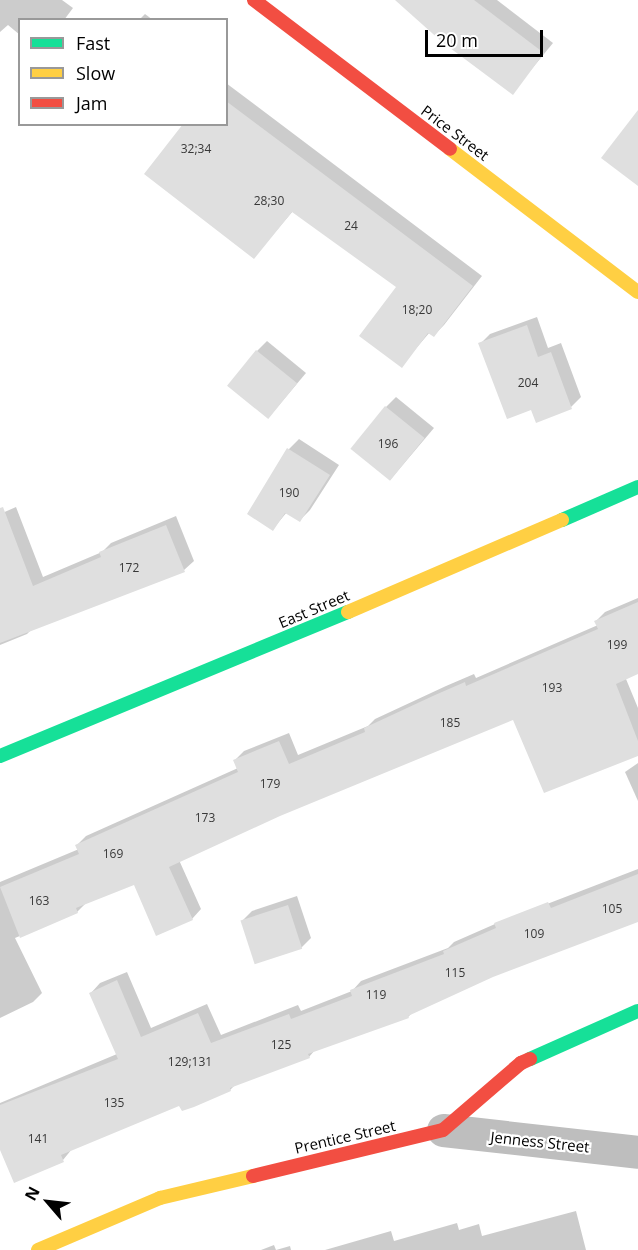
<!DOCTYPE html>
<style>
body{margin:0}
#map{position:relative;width:638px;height:1250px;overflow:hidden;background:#fff;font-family:"Open Sans",sans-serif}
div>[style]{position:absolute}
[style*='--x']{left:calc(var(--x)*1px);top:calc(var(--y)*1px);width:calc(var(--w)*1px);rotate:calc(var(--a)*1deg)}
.shadow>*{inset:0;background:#0003}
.building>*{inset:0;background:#dfdfdf;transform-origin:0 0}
.street>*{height:33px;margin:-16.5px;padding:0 16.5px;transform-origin:16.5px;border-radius:16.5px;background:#bebebe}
.fast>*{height:14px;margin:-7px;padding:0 7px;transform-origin:7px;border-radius:7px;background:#16e098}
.slow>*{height:14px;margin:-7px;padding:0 7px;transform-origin:7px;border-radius:7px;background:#ffcf43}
.jam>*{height:14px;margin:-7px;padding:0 7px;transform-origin:7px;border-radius:7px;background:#f24e42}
span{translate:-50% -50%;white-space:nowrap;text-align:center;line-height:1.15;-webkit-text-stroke:4.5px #fff;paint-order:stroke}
.number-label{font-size:12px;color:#383838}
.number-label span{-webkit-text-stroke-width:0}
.street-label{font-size:15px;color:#000}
.legend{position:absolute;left:18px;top:18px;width:210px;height:108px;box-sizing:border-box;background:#fff;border:2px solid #999;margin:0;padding:8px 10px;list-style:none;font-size:18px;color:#000}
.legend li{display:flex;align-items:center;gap:12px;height:30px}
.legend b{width:30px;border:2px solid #999}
.north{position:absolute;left:18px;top:1172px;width:60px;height:60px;-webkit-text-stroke:4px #fff;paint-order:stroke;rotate:298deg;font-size:16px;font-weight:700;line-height:24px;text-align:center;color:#000}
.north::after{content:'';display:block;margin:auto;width:21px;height:27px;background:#000;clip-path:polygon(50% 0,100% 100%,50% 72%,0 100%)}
.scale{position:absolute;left:425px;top:30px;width:118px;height:27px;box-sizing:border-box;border:3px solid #000;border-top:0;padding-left:8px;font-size:18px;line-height:21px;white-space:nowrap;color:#000;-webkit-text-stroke:4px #fff;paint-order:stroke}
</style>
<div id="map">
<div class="shadow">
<i style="clip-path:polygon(0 0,62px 0,73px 8px,64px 20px,20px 20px,20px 35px,8px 25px,0 32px)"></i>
<i style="clip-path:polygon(397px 0,497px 0,553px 43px,512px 93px)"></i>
<i style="clip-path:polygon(145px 14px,153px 20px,139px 20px)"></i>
<i style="clip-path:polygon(226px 83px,482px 276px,444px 325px,434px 335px,430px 332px,401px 366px,398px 286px,293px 211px,254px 257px,226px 124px)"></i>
<i style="clip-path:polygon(537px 317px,548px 348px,561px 343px,581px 397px,571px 407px,532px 408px,480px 344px,490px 334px)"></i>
<i style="clip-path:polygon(267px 341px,306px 373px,269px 417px,257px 351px)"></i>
<i style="clip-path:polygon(396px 397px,434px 428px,390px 480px,386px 407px)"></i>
<i style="clip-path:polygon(299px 439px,339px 465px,310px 510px,300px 520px,287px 512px,273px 529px,289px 449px)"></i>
<i style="clip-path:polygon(16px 507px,43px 577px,102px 552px,111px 543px,176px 516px,194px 561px,184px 570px,32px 629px,27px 634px,0 645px,0 514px)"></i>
<i style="clip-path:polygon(638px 598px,638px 672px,626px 679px,638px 708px,638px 754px,513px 718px,279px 814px,179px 860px,201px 909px,192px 919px,135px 883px,87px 902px,77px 912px,15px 938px,42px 993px,33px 1002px,0 1018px,0 882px,79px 849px,77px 845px,86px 836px,238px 768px,235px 760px,244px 751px,289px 733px,298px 755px,368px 726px,375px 719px,446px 686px,474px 674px,476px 678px,598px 625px,596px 621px,605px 612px)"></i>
<i style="clip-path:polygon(638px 763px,638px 801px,625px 772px)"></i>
<i style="clip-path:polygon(638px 869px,638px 920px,492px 975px,413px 1012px,408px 1017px,315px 1050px,309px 1057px,235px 1085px,230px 1090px,180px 1104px,72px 1149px,63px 1160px,15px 1181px,0 1146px,0 1103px,117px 1054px,91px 993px,100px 983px,127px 972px,151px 1028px,207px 1004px,221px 1035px,298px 1005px,301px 1011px,352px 991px,361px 981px,448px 948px,454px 942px,495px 924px)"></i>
<i style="clip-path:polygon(297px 896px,311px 938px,301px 948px,242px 921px,252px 911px)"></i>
<i style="clip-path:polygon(576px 1211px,586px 1250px,325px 1250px,391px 1231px,394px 1241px,457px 1223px,459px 1230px,479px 1224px,482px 1236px)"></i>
<i style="clip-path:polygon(274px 1245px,276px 1250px,261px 1250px)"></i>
<i style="clip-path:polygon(290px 1246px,291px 1250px,276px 1250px)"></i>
</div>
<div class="building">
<i style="clip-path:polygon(395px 0,474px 0,544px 53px,513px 95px,442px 42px)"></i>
<i style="clip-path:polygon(226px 101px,473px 286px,434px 337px,428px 333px,402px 368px,359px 336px,396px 287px,292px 212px,254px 259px,144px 174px,183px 124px,226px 124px)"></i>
<i style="clip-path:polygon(638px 110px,638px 186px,601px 158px)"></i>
<i style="clip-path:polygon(527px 325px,538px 357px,551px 352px,572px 409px,536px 423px,531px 410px,507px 419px,478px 343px)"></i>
<i style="left:256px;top:350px;width:53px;height:46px;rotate:39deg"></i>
<i style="left:385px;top:406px;width:51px;height:55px;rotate:39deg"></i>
<i style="clip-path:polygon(287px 448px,330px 475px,300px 522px,285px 513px,273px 531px,247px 514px)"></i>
<i style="clip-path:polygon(3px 507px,33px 586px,101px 557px,99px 552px,166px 525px,185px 572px,0 643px,0 508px)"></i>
<i style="clip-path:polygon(638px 602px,638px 674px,616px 684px,638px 741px,638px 756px,544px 793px,513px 720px,280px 816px,169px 867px,193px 920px,156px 936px,134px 885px,76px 908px,78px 913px,20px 938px,0 887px,79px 854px,75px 845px,238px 772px,233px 760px,279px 741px,289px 764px,365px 732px,364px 728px,435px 695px,465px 682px,466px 686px,598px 629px,594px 621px)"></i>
<i style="clip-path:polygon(638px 874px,638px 922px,493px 977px,408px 1016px,409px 1018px,308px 1054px,310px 1058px,230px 1088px,231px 1091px,194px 1107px,182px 1111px,179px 1106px,61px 1155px,64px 1162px,14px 1183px,0 1150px,0 1105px,118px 1059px,89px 993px,117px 980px,141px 1037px,198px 1013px,211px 1043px,289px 1014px,291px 1019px,352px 996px,350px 990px,444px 954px,443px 951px,496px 928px,494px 923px,548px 902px,551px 908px)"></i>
<i style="left:288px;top:905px;width:46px;height:50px;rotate:72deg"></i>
</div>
<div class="street">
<i style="--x:443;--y:1130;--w:196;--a:6.4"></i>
</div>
<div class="fast">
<i style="--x:562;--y:520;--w:83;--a:-23.5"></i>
<i style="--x:0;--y:756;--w:377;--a:-22.5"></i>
<i style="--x:530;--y:1059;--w:118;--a:-24"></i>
</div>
<div class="slow">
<i style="--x:450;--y:149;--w:236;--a:37.3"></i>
<i style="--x:348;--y:612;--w:233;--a:-23.3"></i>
<i style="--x:38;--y:1250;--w:133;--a:-23.1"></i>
<i style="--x:160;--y:1198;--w:96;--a:-13.3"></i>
</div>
<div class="jam">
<i style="--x:254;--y:0;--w:246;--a:37.2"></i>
<i style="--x:253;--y:1176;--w:195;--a:-13.6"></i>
<i style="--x:443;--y:1130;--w:103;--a:-40.7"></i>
<i style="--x:521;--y:1063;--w:10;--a:-24"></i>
</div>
<div class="number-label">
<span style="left:196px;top:149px">32;34</span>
<span style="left:269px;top:201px">28;30</span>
<span style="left:351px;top:226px">24</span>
<span style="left:417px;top:310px">18;20</span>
<span style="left:528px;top:383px">204</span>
<span style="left:388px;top:444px">196</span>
<span style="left:289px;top:493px">190</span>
<span style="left:129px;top:568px">172</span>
<span style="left:617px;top:645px">199</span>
<span style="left:552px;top:688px">193</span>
<span style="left:450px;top:723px">185</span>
<span style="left:270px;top:784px">179</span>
<span style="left:205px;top:818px">173</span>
<span style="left:113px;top:854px">169</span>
<span style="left:39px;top:901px">163</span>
<span style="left:612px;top:909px">105</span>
<span style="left:534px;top:934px">109</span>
<span style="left:455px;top:973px">115</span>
<span style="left:376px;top:995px">119</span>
<span style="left:281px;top:1045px">125</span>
<span style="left:190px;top:1062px">129;131</span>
<span style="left:114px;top:1103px">135</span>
<span style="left:38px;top:1139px">141</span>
</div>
<div class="street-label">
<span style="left:455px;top:133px;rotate:37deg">Price Street</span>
<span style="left:314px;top:609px;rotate:-23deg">East Street</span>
<span style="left:345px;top:1137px;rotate:-13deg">Prentice Street</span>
<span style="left:540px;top:1142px;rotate:6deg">Jenness Street</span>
</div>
<ul class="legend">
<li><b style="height:8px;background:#16e098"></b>Fast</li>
<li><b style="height:8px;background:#ffcf43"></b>Slow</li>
<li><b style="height:8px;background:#f24e42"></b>Jam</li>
</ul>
<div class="north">N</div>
<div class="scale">20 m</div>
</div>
